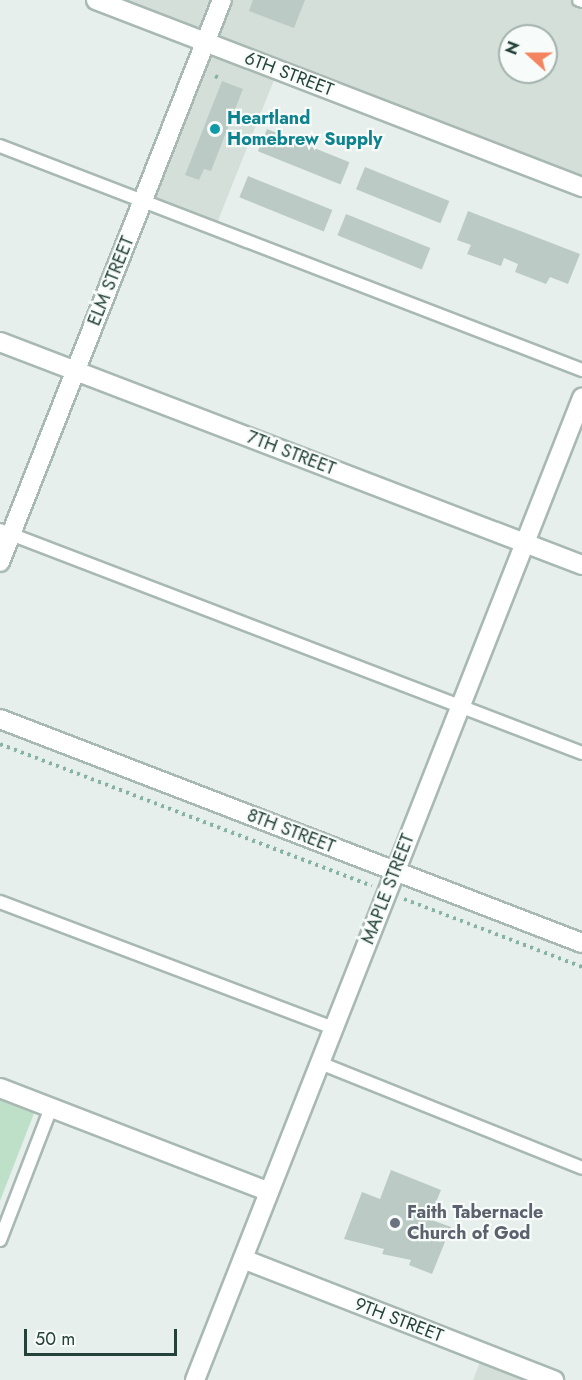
<!DOCTYPE html>
<style>
body{margin:0}
#map{position:relative;width:582px;height:1380px;overflow:hidden;background:#e6efeb;font-family:Jost,sans-serif}
div>[style]{position:absolute}
[style*='--x']{left:calc(var(--x)*1px);top:calc(var(--y)*1px);width:calc(var(--w)*1px);rotate:calc(var(--a)*1deg)}
.built>*{inset:0;background:#d4dfda}
.green>*{inset:0;background:#bfe0c8}
.building>*{inset:0;background:#bbcac4;transform-origin:0 0}
.path>*{height:4px;margin-top:-2px;transform-origin:0;background:repeating-linear-gradient(90deg,#86b3a5 0 3px,transparent 0 7.5px)}
.roads{filter:drop-shadow(2px 0 #a8b8b2) drop-shadow(-2px 0 #a8b8b2) drop-shadow(0 2px #a8b8b2) drop-shadow(0 -2px #a8b8b2)}
.service>*{height:12px;margin:-6px;padding:0 6px;transform-origin:6px;border-radius:6px;background:#fff}
.minor>*{height:18px;margin:-9px;padding:0 9px;transform-origin:9px;border-radius:9px;background:#fff}
.tertiary>*{height:18px;margin:-9px;padding:0 9px;transform-origin:9px;border-radius:9px;background:#fff}
.dots>*{width:16px;height:16px;translate:-50% -50%;box-sizing:border-box;border:3px solid #f7fbf9;border-radius:50%}
span{translate:-50% -50%;white-space:nowrap;text-align:center;line-height:1.15;-webkit-text-stroke:4.5px #f7fbf9;paint-order:stroke}
.street-label{font-size:18px;color:#24423a}
.culture-label{font-size:18px;color:#0d838f;font-weight:700}
.left{translate:0 -50%;text-align:left}
.worship-label{font-size:18px;color:#5b616d;font-weight:700}
.north{position:absolute;left:498px;top:24px;width:60px;height:60px;box-sizing:border-box;background:#f7fbf9;border:2px solid #a3b1ad;border-radius:50%;rotate:291deg;font-size:16px;font-weight:700;line-height:24px;text-align:center;color:#24423a}
.north::after{content:'';display:block;margin:auto;width:21px;height:27px;background:#f4845f;clip-path:polygon(50% 0,100% 100%,50% 72%,0 100%)}
.scale{position:absolute;left:24px;top:1329px;width:153px;height:27px;box-sizing:border-box;border:3px solid #24423a;border-top:0;padding-left:8px;font-size:18px;line-height:21px;white-space:nowrap;color:#24423a;-webkit-text-stroke:4px #f7fbf9;paint-order:stroke}
</style>
<div id="map">
<div class="built">
<i style="clip-path:polygon(evenodd,96px 0,582px 0,582px 187px,278px 70px,215px 228px,143px 201px,205px 42px,96px 0,510px 36px,546px 36px,546px 72px,510px 72px,510px 36px)"></i>
<i style="clip-path:polygon(484px 1352px,554px 1380px,473px 1380px)"></i>
</div>
<div class="green">
<i style="clip-path:polygon(0 1088px,38px 1103px,0 1201px)"></i>
</div>
<div class="building">
<i style="clip-path:polygon(253px 0,305px 0,294px 28px,249px 11px)"></i>
<i style="clip-path:polygon(222px 81px,243px 89px,211px 171px,204px 169px,199px 180px,185px 175px)"></i>
<i style="left:267px;top:129px;width:89px;height:24px;rotate:22deg"></i>
<i style="left:365px;top:167px;width:91px;height:24px;rotate:22deg"></i>
<i style="left:248px;top:176px;width:91px;height:23px;rotate:22deg"></i>
<i style="clip-path:polygon(468px 211px,580px 254px,568px 284px,550px 277px,546px 284px,515px 272px,518px 264px,504px 258px,501px 266px,467px 254px,471px 245px,457px 240px)"></i>
<i style="left:346px;top:214px;width:91px;height:23px;rotate:22deg"></i>
<i style="clip-path:polygon(391px 1170px,441px 1190px,429px 1219px,451px 1227px,432px 1274px,409px 1265px,411px 1260px,382px 1254px,384px 1249px,344px 1239px,362px 1192px,380px 1199px)"></i>
</div>
<div class="path">
<i style="--x:215;--y:76;--w:7;--a:27"></i>
<i style="--x:0;--y:744;--w:398;--a:20.9"></i>
<i style="--x:404;--y:899;--w:191;--a:20.9"></i>
</div>
<div class="roads">
<div class="service">
<i style="--x:579;--y:0;--w:3;--a:18"></i>
<i style="--x:0;--y:146;--w:624;--a:21.05"></i>
<i style="--x:0;--y:530;--w:623;--a:20.96"></i>
<i style="--x:0;--y:902;--w:357;--a:20.7"></i>
<i style="--x:320;--y:1063;--w:282;--a:21.8"></i>
<i style="--x:0;--y:1240;--w:142;--a:-68.9"></i>
</div>
<div class="minor">
<i style="--x:96;--y:0;--w:521;--a:21.05"></i>
<i style="--x:0;--y:342;--w:623;--a:20.96"></i>
<i style="--x:0;--y:562;--w:604;--a:-68.45"></i>
<i style="--x:0;--y:1088;--w:288;--a:21.1"></i>
<i style="--x:243;--y:1259;--w:334;--a:21.3"></i>
<i style="--x:195;--y:1380;--w:1056;--a:-68.49"></i>
</div>
<div class="tertiary">
<i style="--x:0;--y:719;--w:624;--a:21.05"></i>
</div>
</div>
<div class="dots">
<i style="left:215px;top:129px;background:#0f9aa8"></i>
<i style="left:395px;top:1223px;background:#6b7280"></i>
</div>
<div class="street-label">
<span style="left:289px;top:74px;rotate:21deg">6TH STREET</span>
<span style="left:111px;top:281px;rotate:-68deg">ELM STREET</span>
<span style="left:291px;top:453px;rotate:21deg">7TH STREET</span>
<span style="left:291px;top:831px;rotate:21deg">8TH STREET</span>
<span style="left:388px;top:889px;rotate:-69deg">MAPLE STREET</span>
<span style="left:399px;top:1320px;rotate:21deg">9TH STREET</span>
</div>
<div class="culture-label">
<span class="left" style="left:227px;top:129px">Heartland<br>Homebrew Supply</span>
</div>
<div class="worship-label">
<span class="left" style="left:407px;top:1223px">Faith Tabernacle<br>Church of God</span>
</div>
<div class="north">N</div>
<div class="scale">50 m</div>
</div>
